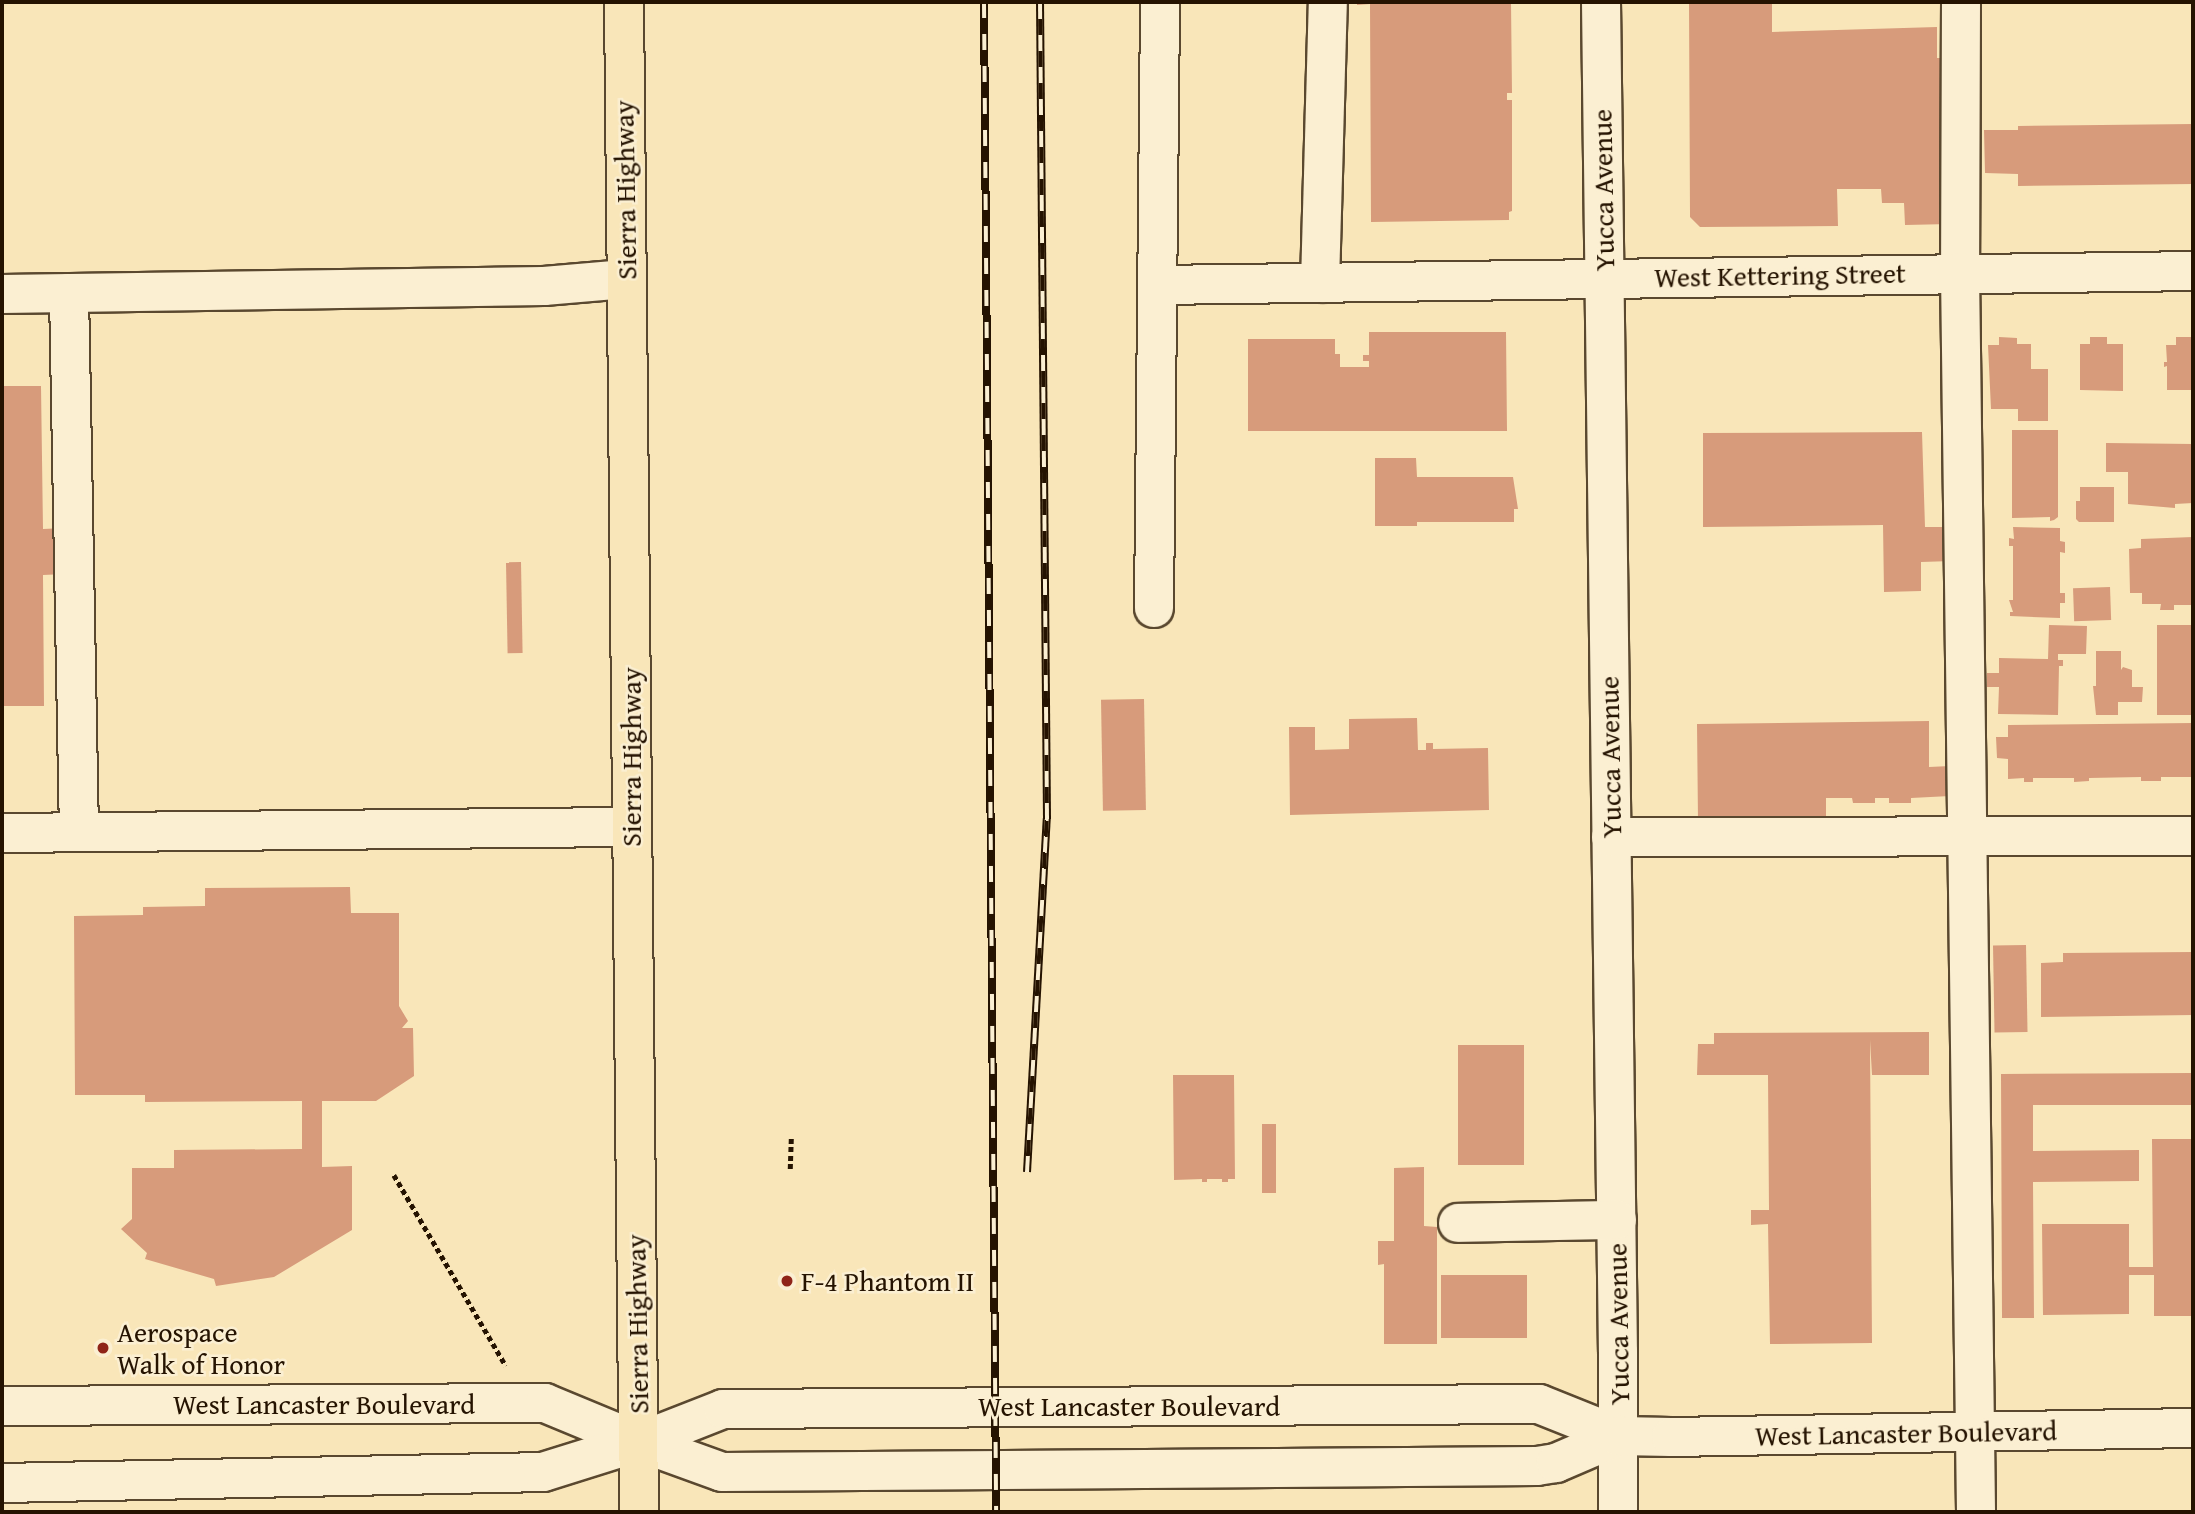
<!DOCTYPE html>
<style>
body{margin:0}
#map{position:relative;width:2195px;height:1514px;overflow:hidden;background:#f9e6b9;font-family:"Gentium Book Plus",serif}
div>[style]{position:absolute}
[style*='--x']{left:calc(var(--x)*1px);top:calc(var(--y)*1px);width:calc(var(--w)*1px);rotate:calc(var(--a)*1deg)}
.building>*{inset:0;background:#d79b7b;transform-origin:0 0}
.path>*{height:4.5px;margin-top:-2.25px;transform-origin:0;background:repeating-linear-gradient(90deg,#251301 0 5px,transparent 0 8.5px)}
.roads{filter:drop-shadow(2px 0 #5a482f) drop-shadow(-2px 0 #5a482f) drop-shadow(0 2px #5a482f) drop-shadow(0 -2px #5a482f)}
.minor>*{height:38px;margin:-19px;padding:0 19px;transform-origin:19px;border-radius:19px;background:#fbefd2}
.major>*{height:38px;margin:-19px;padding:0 19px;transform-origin:19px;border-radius:19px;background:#f9e6b9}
.rail>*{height:8px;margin-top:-4px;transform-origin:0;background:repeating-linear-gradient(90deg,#fbefd2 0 16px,#251301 0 32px);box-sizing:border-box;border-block:2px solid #251301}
.dots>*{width:19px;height:19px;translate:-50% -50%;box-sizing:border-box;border:4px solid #fbefd2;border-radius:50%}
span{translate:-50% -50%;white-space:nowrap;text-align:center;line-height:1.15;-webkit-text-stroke:5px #fbefd2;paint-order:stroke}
.street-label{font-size:28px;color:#251301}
.poi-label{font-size:28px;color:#251301}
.left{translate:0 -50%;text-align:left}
.frame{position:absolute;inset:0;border:4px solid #251301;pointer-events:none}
</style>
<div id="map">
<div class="building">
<i style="clip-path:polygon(1357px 2px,1511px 2px,1512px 93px,1507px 93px,1507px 100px,1512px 100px,1512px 211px,1509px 212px,1509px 220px,1371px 222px,1370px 4px,1357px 5px)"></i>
<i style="clip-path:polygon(1689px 2px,1772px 2px,1772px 32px,1937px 27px,1937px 58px,1949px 58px,1950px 224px,1905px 225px,1904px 203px,1882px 203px,1881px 189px,1837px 189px,1838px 226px,1700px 227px,1690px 217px)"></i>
<i style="clip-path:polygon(2193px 124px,2193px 184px,2018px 186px,2018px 174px,1985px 173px,1984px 130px,2018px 130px,2018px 126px)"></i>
<i style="clip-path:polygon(1369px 332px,1506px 332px,1507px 431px,1248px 431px,1248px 339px,1335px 339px,1335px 354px,1340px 354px,1340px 367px,1369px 367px,1369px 361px,1363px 361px,1363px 355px,1369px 355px)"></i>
<i style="clip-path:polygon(1999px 337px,2017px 338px,2017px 344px,2031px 344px,2031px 369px,2048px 369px,2048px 421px,2018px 421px,2018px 409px,1991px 409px,1988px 345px,1999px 345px)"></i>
<i style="clip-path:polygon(2090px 337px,2107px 337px,2107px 344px,2123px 344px,2123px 391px,2080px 390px,2080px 344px,2090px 344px)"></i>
<i style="clip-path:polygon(2176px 337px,2193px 337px,2193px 390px,2167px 390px,2167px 366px,2164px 367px,2164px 362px,2167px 362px,2166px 345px,2176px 345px)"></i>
<i style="clip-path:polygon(2px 386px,41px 386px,43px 529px,65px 528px,65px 574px,43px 575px,44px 706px,2px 706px)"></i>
<i style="clip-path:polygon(2012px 430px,2058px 430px,2058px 517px,2054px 520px,2050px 521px,2050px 517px,2012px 518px)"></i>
<i style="clip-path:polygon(1922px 432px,1925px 527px,1951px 527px,1952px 561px,1921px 562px,1921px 591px,1884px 592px,1883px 525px,1703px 527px,1703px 433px)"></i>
<i style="clip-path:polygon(2106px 443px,2193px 444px,2193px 503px,2175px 504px,2175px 508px,2128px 504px,2128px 472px,2106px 472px)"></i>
<i style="clip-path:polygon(1375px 458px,1416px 458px,1417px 477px,1513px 477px,1518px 509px,1514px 509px,1514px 522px,1417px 522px,1417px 526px,1375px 526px)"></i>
<i style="clip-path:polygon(2080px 487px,2114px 487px,2114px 522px,2079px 522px,2076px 519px,2076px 501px,2080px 501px)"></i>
<i style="clip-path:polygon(2013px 527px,2060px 528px,2060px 541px,2065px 542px,2065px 553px,2060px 552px,2060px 593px,2065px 593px,2065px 603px,2060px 603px,2060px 618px,2010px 616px,2010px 612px,2013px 612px,2009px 600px,2013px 600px,2013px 546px,2009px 546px,2009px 538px,2014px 539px)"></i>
<i style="clip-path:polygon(2193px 537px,2193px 605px,2174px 605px,2174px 610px,2160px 610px,2161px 604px,2142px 604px,2142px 593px,2130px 593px,2129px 549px,2141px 548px,2141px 539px)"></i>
<i style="left:521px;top:562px;width:91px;height:15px;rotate:89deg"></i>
<i style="left:2110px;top:587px;width:33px;height:37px;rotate:88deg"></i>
<i style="clip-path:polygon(2049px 625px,2087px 626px,2086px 654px,2058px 654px,2058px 660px,2063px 660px,2063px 666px,2059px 666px,2058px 715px,1998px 714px,1999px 687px,1987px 687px,1987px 673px,1999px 673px,1999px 658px,2048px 659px)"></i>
<i style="left:2157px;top:625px;width:36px;height:90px"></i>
<i style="clip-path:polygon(2096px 651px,2121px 651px,2121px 670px,2123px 667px,2132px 670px,2132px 687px,2143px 687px,2142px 702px,2118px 702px,2118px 715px,2096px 715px,2093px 686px,2096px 686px)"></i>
<i style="left:1144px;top:699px;width:111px;height:43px;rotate:89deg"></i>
<i style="clip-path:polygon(1417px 718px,1418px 750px,1426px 750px,1426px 743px,1433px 743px,1433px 749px,1488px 748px,1489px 810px,1290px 815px,1289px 727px,1315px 727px,1315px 750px,1349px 749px,1349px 719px)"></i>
<i style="clip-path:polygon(1929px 721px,1929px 767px,1950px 766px,1950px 796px,1911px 798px,1911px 803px,1889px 803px,1889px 798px,1875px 798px,1875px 803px,1853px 803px,1852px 798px,1826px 798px,1826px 820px,1698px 820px,1697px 724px)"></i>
<i style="clip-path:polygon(2193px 723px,2193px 777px,2161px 777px,2161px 781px,2141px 781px,2141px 777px,2089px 778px,2089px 781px,2074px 782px,2074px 778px,2033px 778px,2033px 782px,2024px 782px,2024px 778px,2008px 779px,2008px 759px,1997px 758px,1996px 737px,2008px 737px,2008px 725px)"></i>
<i style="clip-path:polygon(350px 887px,351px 913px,399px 913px,399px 1006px,408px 1021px,402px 1028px,413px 1028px,414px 1076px,376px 1101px,322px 1101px,322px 1167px,352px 1166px,352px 1230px,274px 1277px,216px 1286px,214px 1279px,145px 1259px,147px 1253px,121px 1229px,132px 1219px,132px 1168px,174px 1168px,174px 1150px,302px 1149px,302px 1101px,145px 1102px,145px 1095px,75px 1095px,74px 916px,143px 915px,143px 907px,205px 906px,205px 888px)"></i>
<i style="left:2026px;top:945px;width:87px;height:33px;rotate:89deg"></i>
<i style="clip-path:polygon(2193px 952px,2193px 1015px,2041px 1017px,2041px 963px,2063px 962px,2063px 953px)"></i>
<i style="clip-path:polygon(1929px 1032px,1929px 1075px,1872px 1075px,1870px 1040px,1872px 1343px,1770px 1344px,1768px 1224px,1751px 1225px,1751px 1210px,1769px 1210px,1768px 1075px,1697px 1075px,1698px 1044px,1714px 1044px,1714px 1033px)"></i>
<i style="left:1458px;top:1045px;width:66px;height:120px"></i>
<i style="clip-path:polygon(2193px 1073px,2193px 1105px,2033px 1105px,2033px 1151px,2139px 1150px,2139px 1181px,2033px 1182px,2034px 1318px,2002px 1318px,2001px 1074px)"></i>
<i style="clip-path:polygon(1173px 1075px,1234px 1075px,1235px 1179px,1228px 1179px,1228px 1182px,1222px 1182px,1222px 1179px,1207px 1179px,1207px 1182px,1202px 1182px,1202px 1179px,1174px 1180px)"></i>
<i style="left:1262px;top:1124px;width:14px;height:69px"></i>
<i style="clip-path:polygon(2152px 1139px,2193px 1139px,2193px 1316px,2154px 1316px,2154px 1275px,2129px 1275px,2129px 1314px,2043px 1315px,2042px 1224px,2129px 1224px,2129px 1267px,2153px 1267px)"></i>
<i style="clip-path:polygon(1424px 1167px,1424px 1226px,1437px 1227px,1437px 1344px,1384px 1344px,1384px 1264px,1378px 1265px,1378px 1241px,1394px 1241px,1394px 1168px)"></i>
<i style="left:1527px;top:1275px;width:63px;height:86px;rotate:90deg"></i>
</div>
<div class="path">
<i style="--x:790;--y:1169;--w:34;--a:-88"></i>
<i style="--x:394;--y:1175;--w:221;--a:59.6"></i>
</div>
<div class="roads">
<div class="minor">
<i style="--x:1601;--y:2;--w:1350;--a:89.28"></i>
<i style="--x:1618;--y:1352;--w:160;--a:90"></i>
<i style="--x:1961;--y:2;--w:270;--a:90.2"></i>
<i style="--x:1960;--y:272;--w:1240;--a:89.26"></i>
<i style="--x:1320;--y:283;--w:281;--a:-88.4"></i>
<i style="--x:1157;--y:285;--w:1036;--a:-0.77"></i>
<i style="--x:69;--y:293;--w:539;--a:88.94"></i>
<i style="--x:2;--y:294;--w:542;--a:-0.85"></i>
<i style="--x:544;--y:286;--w:82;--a:-4.9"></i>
<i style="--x:1154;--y:608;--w:606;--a:-89.43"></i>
<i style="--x:2;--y:833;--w:629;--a:-0.55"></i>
<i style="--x:1611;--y:837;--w:582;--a:-0.1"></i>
<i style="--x:1458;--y:1223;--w:159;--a:-1.1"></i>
<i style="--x:2;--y:1406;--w:543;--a:-0.32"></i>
<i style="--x:545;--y:1403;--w:102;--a:22.5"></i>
<i style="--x:639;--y:1442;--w:88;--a:19.9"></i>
<i style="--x:722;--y:1472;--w:815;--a:-0.42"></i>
<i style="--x:1537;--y:1466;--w:19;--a:-9"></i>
<i style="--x:1556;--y:1463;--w:69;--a:-23.2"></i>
<i style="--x:2;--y:1483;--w:541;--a:-1.16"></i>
<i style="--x:543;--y:1472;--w:101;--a:-17.4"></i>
<i style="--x:639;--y:1442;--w:90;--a:-21.4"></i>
<i style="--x:723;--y:1409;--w:816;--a:-0.35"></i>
<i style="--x:1539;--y:1404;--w:86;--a:21.8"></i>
<i style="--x:1619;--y:1436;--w:52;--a:1.1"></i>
<i style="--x:1671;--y:1437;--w:522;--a:-0.99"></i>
</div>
<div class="major">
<i style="--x:624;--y:2;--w:1510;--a:89.43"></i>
</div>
</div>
<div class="rail">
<i style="--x:984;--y:2;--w:1510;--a:89.54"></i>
<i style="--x:1027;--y:1172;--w:354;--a:-86.8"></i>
<i style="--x:1047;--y:819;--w:817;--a:-90.49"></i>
</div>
<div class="dots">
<i style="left:787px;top:1281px;background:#8f2418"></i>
<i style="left:103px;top:1348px;background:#8f2418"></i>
</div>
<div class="street-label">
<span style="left:625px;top:190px;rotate:-91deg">Sierra Highway</span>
<span style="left:1603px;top:190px;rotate:-91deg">Yucca Avenue</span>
<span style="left:1780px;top:275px;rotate:-1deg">West Kettering Street</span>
<span style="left:631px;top:757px;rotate:-90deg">Sierra Highway</span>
<span style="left:1610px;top:757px;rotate:-91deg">Yucca Avenue</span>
<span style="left:637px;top:1324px;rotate:-91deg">Sierra Highway</span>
<span style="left:1618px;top:1324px;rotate:-91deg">Yucca Avenue</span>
<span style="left:324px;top:1404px">West Lancaster Boulevard</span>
<span style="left:1129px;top:1406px">West Lancaster Boulevard</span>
<span style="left:1906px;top:1433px;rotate:-1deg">West Lancaster Boulevard</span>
</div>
<div class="poi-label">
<span class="left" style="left:801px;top:1281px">F-4 Phantom II</span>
<span class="left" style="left:117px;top:1348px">Aerospace<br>Walk of Honor</span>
</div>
<div class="frame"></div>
</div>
